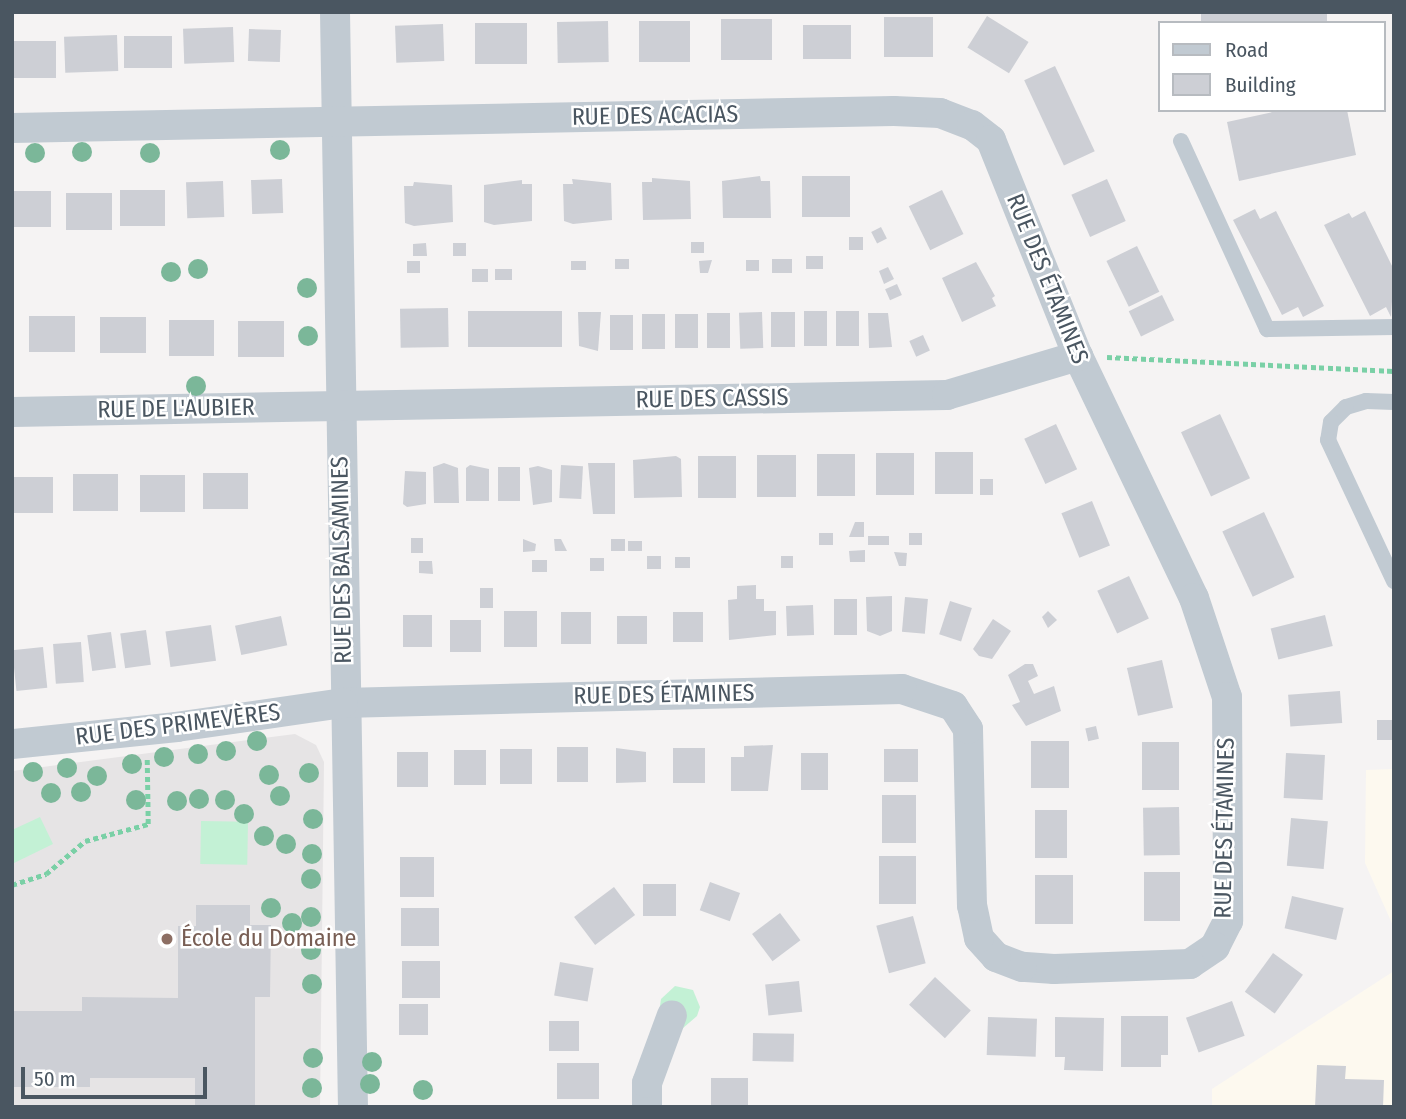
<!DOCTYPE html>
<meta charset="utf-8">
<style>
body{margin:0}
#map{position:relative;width:1406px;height:1119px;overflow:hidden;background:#f5f3f3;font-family:"Fira Sans Condensed",sans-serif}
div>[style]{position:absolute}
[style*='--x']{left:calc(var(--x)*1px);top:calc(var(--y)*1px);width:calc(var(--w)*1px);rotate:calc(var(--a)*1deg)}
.commercial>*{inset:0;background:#fdf9ef}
.education>*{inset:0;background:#e6e4e5}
.green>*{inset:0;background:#c3f1d5;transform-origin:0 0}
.building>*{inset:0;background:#cdcfd5;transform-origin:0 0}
.path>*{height:4.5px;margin-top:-2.25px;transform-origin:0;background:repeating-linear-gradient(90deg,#7ad0a6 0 5px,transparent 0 8.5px)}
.service>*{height:16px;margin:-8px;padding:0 8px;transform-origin:8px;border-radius:8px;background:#c1cad2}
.minor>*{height:30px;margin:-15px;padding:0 15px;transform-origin:15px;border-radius:15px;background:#c1cad2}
.trees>*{width:20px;height:20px;margin:-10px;border-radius:50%;background:#7bb799}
.dots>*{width:19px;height:19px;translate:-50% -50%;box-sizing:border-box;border:4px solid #fff;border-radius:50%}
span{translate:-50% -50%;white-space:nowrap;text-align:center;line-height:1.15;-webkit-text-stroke:5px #fff;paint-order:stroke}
.street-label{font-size:24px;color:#4a5661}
.education-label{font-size:24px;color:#785e54}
.left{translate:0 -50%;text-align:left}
.frame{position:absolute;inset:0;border:14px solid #4a5661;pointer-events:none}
.legend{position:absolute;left:1158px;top:21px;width:228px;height:91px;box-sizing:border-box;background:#fff;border:2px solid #b7bbc0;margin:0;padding:9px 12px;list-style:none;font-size:21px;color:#4a5661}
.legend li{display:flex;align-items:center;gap:14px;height:35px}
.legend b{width:35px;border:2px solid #b7bbc0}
.scale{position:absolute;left:21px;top:1067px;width:186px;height:32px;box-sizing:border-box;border:4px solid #4a5661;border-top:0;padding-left:9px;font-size:21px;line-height:24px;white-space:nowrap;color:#4a5661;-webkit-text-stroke:5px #fff;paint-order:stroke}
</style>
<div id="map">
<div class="commercial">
<i style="clip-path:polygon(1394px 769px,1394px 928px,1365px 863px,1366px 770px)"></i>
<i style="clip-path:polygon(1394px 971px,1394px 1107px,1212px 1107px,1212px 1089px)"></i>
</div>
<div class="education">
<i style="clip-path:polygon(295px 734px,316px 745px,324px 762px,320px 1107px,12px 1107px,12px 771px)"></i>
</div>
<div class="green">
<i style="clip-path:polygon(40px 817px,53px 844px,12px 864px,12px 830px)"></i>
<i style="left:201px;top:821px;width:47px;height:43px;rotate:1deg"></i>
<i style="clip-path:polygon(675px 986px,693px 990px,700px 1007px,697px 1016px,661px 1047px,655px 1041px,661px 999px)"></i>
</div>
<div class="building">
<i style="left:1201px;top:12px;width:126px;height:11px"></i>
<i style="left:987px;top:16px;width:49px;height:37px;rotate:32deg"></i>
<i style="left:884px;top:17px;width:49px;height:40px"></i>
<i style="left:721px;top:19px;width:51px;height:41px"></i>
<i style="left:608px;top:21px;width:41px;height:51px;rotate:89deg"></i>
<i style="left:639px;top:21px;width:51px;height:41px"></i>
<i style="left:475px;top:23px;width:52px;height:41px"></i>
<i style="left:443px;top:24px;width:37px;height:48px;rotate:88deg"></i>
<i style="left:851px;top:25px;width:34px;height:48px;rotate:90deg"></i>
<i style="left:233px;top:27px;width:35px;height:50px;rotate:88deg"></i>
<i style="left:249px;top:29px;width:32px;height:32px;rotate:2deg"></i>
<i style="left:117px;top:35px;width:36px;height:53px;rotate:88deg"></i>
<i style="left:124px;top:36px;width:48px;height:32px"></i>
<i style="left:12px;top:41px;width:44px;height:37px"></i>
<i style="left:1055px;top:66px;width:94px;height:34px;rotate:65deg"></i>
<i style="clip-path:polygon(1282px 110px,1347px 110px,1356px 155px,1239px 181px,1227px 122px)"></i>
<i style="clip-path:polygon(760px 176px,761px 181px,770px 181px,771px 218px,723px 218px,722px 181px)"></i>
<i style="left:802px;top:176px;width:48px;height:41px"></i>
<i style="clip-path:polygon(652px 178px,690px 181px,691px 219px,643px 220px,642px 182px,652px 182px)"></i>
<i style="left:282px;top:179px;width:34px;height:31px;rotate:88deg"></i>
<i style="clip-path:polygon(572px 179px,611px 183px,612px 220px,573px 224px,564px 221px,563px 184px,573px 184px)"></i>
<i style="left:1107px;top:179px;width:46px;height:39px;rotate:66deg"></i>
<i style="clip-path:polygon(522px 180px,522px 184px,532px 184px,532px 221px,494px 225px,484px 222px,484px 185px)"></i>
<i style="left:223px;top:181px;width:36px;height:37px;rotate:88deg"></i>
<i style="clip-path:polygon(414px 182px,452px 185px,453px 222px,414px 226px,405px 223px,404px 186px,413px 186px)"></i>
<i style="left:165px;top:190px;width:36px;height:45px;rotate:90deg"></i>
<i style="left:942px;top:190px;width:49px;height:37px;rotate:64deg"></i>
<i style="left:51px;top:191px;width:36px;height:39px;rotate:90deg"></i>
<i style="left:66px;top:193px;width:46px;height:37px"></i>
<i style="clip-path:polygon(1255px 209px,1260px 219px,1276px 211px,1324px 306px,1303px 317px,1298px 307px,1282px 315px,1233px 220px)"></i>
<i style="clip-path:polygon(1365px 211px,1394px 270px,1391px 317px,1386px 307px,1370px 316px,1324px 225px,1349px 213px,1352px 218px)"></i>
<i style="left:881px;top:227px;width:13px;height:11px;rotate:63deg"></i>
<i style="left:849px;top:237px;width:14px;height:13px"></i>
<i style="left:691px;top:242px;width:13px;height:11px"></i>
<i style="clip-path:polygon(426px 243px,427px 256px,413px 256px,413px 244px)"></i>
<i style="left:453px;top:243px;width:13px;height:13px"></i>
<i style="left:1137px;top:246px;width:51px;height:34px;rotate:64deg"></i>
<i style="left:806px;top:256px;width:17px;height:13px"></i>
<i style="left:615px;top:259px;width:14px;height:10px"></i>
<i style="left:772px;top:259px;width:20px;height:14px"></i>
<i style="clip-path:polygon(712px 260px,708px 273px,700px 273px,699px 261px)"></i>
<i style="left:746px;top:260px;width:13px;height:11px"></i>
<i style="left:420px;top:261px;width:12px;height:13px;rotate:90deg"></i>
<i style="left:571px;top:261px;width:15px;height:9px"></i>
<i style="clip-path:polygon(976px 262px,995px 296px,992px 298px,996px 306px,962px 322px,942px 278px)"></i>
<i style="clip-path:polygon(888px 267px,894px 279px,884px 284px,879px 271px)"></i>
<i style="left:472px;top:269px;width:16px;height:13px"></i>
<i style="left:495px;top:269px;width:17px;height:11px"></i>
<i style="left:897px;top:284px;width:12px;height:13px;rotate:66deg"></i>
<i style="left:1162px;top:295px;width:28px;height:37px;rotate:64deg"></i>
<i style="left:448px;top:308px;width:39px;height:48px;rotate:89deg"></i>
<i style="left:562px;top:311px;width:36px;height:94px;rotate:90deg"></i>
<i style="left:827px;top:311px;width:35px;height:23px;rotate:90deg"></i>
<i style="left:836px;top:311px;width:23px;height:35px"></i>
<i style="clip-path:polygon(578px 312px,601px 312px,598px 351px,579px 346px)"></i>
<i style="left:762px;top:312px;width:36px;height:23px;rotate:88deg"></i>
<i style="left:771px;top:312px;width:24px;height:35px"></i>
<i style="left:707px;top:313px;width:23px;height:35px"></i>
<i style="clip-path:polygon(868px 313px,888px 313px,892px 347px,869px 348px)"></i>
<i style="left:642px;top:314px;width:23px;height:35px"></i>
<i style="left:675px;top:314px;width:23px;height:34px"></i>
<i style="left:610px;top:315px;width:23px;height:35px"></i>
<i style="left:29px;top:316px;width:46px;height:36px"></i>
<i style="left:100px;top:317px;width:46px;height:36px"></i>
<i style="left:169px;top:320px;width:45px;height:36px"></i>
<i style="left:238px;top:321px;width:46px;height:36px"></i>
<i style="left:923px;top:335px;width:17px;height:15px;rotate:66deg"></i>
<i style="left:1220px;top:414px;width:71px;height:43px;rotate:65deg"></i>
<i style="left:1056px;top:424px;width:50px;height:35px;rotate:65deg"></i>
<i style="left:935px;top:452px;width:38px;height:42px"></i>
<i style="left:876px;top:453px;width:38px;height:42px"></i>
<i style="left:817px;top:454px;width:38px;height:42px"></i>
<i style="left:757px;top:455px;width:39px;height:42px"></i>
<i style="clip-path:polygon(676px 456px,681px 459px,682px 497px,634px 498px,633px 460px)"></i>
<i style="left:698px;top:456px;width:38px;height:42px"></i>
<i style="clip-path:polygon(444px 463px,458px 468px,459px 503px,434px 503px,433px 467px)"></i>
<i style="clip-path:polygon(588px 463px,615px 463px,615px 514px,593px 514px)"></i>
<i style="clip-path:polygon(470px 465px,489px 469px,489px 501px,466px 501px,466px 468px)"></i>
<i style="left:561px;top:465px;width:22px;height:33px;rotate:3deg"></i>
<i style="clip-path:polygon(538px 466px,552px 470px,552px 502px,533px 505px,529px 468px)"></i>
<i style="left:498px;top:467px;width:22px;height:34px"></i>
<i style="clip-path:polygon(405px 471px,426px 472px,426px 504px,407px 507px,403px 504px)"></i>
<i style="left:203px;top:473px;width:45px;height:36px"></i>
<i style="left:73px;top:474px;width:45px;height:37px"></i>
<i style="left:140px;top:475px;width:45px;height:37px"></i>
<i style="left:12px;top:477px;width:41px;height:36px"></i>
<i style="left:980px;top:479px;width:13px;height:16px"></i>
<i style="left:1092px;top:501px;width:48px;height:33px;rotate:68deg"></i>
<i style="left:1264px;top:512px;width:72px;height:46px;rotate:65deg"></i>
<i style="clip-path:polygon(855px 522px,864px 522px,864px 537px,849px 537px)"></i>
<i style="left:819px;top:533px;width:14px;height:12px"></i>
<i style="left:909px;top:533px;width:13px;height:12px"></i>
<i style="left:868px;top:536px;width:21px;height:9px"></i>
<i style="left:411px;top:538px;width:12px;height:15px"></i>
<i style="clip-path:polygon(523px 539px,536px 544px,535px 551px,523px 552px)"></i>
<i style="clip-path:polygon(554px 539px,561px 539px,567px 551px,555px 551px)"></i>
<i style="left:611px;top:539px;width:14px;height:12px"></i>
<i style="left:628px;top:541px;width:14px;height:10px"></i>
<i style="clip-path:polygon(865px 550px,865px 562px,850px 562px,849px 551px)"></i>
<i style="clip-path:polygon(894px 552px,907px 553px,906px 566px,899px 566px)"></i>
<i style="left:647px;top:556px;width:14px;height:13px"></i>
<i style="left:781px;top:556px;width:12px;height:12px"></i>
<i style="left:690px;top:557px;width:11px;height:15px;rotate:90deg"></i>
<i style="left:590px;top:558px;width:14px;height:13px"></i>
<i style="left:532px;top:560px;width:15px;height:12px"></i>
<i style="clip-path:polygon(419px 561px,432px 561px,433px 574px,419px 573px)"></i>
<i style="left:1129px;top:576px;width:47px;height:35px;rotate:65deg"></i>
<i style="clip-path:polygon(756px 585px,756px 599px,764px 599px,764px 611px,776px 611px,776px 635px,729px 640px,728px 600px,737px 599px,737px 586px)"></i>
<i style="left:480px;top:588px;width:13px;height:20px"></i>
<i style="clip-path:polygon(892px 596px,892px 631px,880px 636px,867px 631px,866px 597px)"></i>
<i style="left:905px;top:597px;width:23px;height:35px;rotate:5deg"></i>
<i style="left:834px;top:599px;width:23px;height:36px"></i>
<i style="left:950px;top:601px;width:23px;height:35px;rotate:18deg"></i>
<i style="left:813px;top:605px;width:30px;height:27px;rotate:88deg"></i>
<i style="left:504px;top:611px;width:33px;height:36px"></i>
<i style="clip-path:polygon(1048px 611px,1057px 620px,1048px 628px,1042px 617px)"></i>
<i style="left:591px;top:612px;width:32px;height:30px;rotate:90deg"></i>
<i style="left:673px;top:612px;width:30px;height:30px"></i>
<i style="left:403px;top:615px;width:29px;height:32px"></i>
<i style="left:1325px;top:615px;width:32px;height:56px;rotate:76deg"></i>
<i style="left:281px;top:616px;width:30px;height:47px;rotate:78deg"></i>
<i style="left:617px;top:616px;width:30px;height:28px"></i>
<i style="clip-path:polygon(993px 619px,1011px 631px,992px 659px,979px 656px,973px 649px)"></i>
<i style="left:450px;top:620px;width:31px;height:32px"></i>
<i style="left:211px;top:625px;width:36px;height:46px;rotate:82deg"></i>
<i style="left:146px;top:630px;width:35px;height:26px;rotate:82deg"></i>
<i style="left:111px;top:632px;width:36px;height:24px;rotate:82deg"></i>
<i style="left:81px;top:642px;width:40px;height:28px;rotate:86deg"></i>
<i style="left:43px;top:647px;width:41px;height:31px;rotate:84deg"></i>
<i style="left:1162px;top:660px;width:49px;height:36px;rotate:77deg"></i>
<i style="clip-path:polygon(1025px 664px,1033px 664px,1038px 676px,1028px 681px,1034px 694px,1054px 686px,1061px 711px,1026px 726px,1012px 705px,1020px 702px,1008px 675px)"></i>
<i style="left:1340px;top:691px;width:32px;height:52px;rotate:86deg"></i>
<i style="left:1394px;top:720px;width:20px;height:17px;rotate:90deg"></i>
<i style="left:1096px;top:726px;width:13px;height:11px;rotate:77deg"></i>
<i style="left:1031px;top:741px;width:38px;height:47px"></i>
<i style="left:1142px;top:742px;width:37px;height:48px"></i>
<i style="clip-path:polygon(773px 745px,768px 791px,731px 791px,731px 757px,744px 757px,744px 746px)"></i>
<i style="left:557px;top:747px;width:31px;height:35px"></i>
<i style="clip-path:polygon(616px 748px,646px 752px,646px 782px,616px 783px)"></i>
<i style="left:673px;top:748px;width:32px;height:35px"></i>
<i style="left:500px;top:749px;width:32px;height:35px"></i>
<i style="left:918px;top:749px;width:33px;height:34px;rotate:90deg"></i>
<i style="left:486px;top:750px;width:35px;height:32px;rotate:90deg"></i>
<i style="left:428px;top:752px;width:35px;height:31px;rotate:90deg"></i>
<i style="left:801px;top:753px;width:27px;height:37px"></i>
<i style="left:1286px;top:753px;width:39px;height:45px;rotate:3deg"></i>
<i style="left:882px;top:795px;width:34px;height:48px"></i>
<i style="left:1179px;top:807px;width:48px;height:36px;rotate:89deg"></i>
<i style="left:1035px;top:810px;width:32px;height:48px"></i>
<i style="left:1291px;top:818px;width:37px;height:48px;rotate:5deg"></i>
<i style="left:879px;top:856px;width:37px;height:48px"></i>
<i style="left:400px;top:857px;width:34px;height:40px"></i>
<i style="left:1144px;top:872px;width:36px;height:49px"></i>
<i style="left:1035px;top:875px;width:38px;height:49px"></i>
<i style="left:710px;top:882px;width:32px;height:30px;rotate:20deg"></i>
<i style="left:676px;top:884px;width:32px;height:33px;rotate:90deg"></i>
<i style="left:614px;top:887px;width:35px;height:50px;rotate:53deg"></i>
<i style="left:1292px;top:896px;width:53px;height:33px;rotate:13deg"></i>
<i style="clip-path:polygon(196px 905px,250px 905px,250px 925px,271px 925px,270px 997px,255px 997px,255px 1107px,195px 1107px,195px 1078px,90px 1078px,90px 1087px,12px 1087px,12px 1011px,82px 1011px,82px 997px,178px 998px,178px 926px,196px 926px)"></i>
<i style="left:401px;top:908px;width:38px;height:38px"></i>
<i style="left:780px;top:913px;width:34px;height:35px;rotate:53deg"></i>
<i style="left:913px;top:916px;width:49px;height:38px;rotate:75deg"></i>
<i style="left:1273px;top:953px;width:37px;height:48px;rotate:36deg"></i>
<i style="left:402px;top:961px;width:38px;height:37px"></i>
<i style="left:560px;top:962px;width:34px;height:34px;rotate:10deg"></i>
<i style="left:935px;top:977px;width:49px;height:38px;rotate:43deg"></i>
<i style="left:799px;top:981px;width:31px;height:34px;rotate:84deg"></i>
<i style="left:1232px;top:1001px;width:37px;height:49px;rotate:70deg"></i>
<i style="left:399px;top:1004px;width:29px;height:31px"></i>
<i style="clip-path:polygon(1121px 1016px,1168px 1016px,1168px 1055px,1161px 1055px,1161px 1067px,1121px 1067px)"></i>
<i style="left:988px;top:1017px;width:49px;height:38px;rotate:2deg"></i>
<i style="clip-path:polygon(1055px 1017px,1104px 1018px,1103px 1071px,1064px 1070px,1065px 1057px,1055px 1057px)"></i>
<i style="left:549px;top:1021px;width:30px;height:30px"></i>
<i style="left:753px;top:1033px;width:41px;height:28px;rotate:1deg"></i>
<i style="left:599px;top:1063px;width:36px;height:42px;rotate:90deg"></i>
<i style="clip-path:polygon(1317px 1065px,1346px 1066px,1345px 1079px,1384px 1080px,1383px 1107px,1315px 1107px)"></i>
<i style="left:748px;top:1078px;width:29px;height:37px;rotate:90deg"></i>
</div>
<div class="path">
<i style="--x:1107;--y:357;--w:287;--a:2.8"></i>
<i style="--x:12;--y:885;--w:36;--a:-18"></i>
<i style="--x:46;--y:874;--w:51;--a:-40.2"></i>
<i style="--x:85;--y:841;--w:65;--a:-15.1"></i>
<i style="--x:148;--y:824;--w:67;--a:-90.9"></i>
</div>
<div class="service">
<i style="--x:1181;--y:141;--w:207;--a:65.4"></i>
<i style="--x:1267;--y:329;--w:127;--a:-0.9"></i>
<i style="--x:1394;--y:402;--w:28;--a:-178"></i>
<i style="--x:1366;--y:401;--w:21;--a:163"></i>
<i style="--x:1346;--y:407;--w:21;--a:135"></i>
<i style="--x:1331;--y:422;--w:18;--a:99"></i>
<i style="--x:1328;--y:440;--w:156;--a:64.9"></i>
</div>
<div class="minor">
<i style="--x:335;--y:12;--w:1095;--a:89.06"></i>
<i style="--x:12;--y:128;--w:882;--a:-1.1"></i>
<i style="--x:894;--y:111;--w:46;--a:2.5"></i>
<i style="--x:940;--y:113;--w:34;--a:21"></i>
<i style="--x:972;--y:125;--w:24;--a:38"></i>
<i style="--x:991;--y:140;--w:233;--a:68.1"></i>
<i style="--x:1078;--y:356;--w:268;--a:64.4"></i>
<i style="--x:1194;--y:598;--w:104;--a:71.6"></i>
<i style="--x:1227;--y:697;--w:224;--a:89.7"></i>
<i style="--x:1228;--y:921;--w:29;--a:117"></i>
<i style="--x:1215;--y:947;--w:30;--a:146"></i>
<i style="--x:1190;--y:964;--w:136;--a:177.9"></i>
<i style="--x:1054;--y:969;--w:32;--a:-176"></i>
<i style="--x:1022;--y:967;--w:28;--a:-159"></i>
<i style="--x:996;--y:957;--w:25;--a:-132"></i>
<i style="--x:979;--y:938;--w:33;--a:-102"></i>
<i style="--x:972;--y:906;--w:177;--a:-91.3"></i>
<i style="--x:968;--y:729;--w:27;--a:-123"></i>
<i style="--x:953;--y:706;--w:54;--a:-161.6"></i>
<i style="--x:902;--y:689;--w:559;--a:178.57"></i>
<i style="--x:343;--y:703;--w:168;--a:171.8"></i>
<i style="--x:177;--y:727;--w:166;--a:174.1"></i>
<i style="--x:12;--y:412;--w:935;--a:-1.04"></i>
<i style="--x:947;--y:395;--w:137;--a:-16.6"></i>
<i style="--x:647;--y:1107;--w:24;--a:-90"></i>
<i style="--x:647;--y:1083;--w:72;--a:-69.8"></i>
</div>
<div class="trees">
<i style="left:280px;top:150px"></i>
<i style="left:82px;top:152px"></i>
<i style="left:35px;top:153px"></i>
<i style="left:150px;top:153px"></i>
<i style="left:198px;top:269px"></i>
<i style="left:171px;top:272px"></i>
<i style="left:307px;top:288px"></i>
<i style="left:308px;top:336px"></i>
<i style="left:196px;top:386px"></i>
<i style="left:257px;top:741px"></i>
<i style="left:226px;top:751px"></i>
<i style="left:198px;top:754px"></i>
<i style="left:164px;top:757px"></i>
<i style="left:132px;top:764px"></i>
<i style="left:67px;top:768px"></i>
<i style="left:33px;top:772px"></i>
<i style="left:309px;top:773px"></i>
<i style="left:269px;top:775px"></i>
<i style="left:97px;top:776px"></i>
<i style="left:81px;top:792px"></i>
<i style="left:51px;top:793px"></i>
<i style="left:280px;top:796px"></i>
<i style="left:199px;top:799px"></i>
<i style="left:136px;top:800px"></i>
<i style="left:225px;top:800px"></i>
<i style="left:177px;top:801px"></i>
<i style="left:244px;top:814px"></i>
<i style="left:313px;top:819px"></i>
<i style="left:264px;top:836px"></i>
<i style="left:286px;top:844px"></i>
<i style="left:312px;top:854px"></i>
<i style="left:311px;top:879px"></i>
<i style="left:271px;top:908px"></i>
<i style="left:311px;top:917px"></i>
<i style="left:292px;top:923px"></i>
<i style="left:311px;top:950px"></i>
<i style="left:312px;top:984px"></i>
<i style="left:313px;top:1058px"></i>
<i style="left:372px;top:1062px"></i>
<i style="left:370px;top:1084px"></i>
<i style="left:312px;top:1088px"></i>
<i style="left:423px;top:1090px"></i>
</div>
<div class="dots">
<i style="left:167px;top:939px;background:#8d6e63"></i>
</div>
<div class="street-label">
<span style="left:655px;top:116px;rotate:-1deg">RUE DES ACACIAS</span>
<span style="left:1047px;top:279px;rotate:68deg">RUE DES ÉTAMINES</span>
<span style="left:712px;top:399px;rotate:-1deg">RUE DES CASSIS</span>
<span style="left:176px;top:409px;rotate:-1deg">RUE DE L'AUBIER</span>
<span style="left:342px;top:560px;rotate:-91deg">RUE DES BALSAMINES</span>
<span style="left:664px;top:695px;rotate:-1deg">RUE DES ÉTAMINES</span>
<span style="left:178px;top:725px;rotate:-7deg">RUE DES PRIMEVÈRES</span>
<span style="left:1225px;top:828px;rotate:-89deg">RUE DES ÉTAMINES</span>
</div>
<div class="education-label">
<span class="left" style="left:181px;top:939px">École du Domaine</span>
</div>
<div class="frame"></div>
<ul class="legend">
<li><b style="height:9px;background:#c1cad2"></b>Road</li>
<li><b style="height:19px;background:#cdcfd5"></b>Building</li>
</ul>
<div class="scale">50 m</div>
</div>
